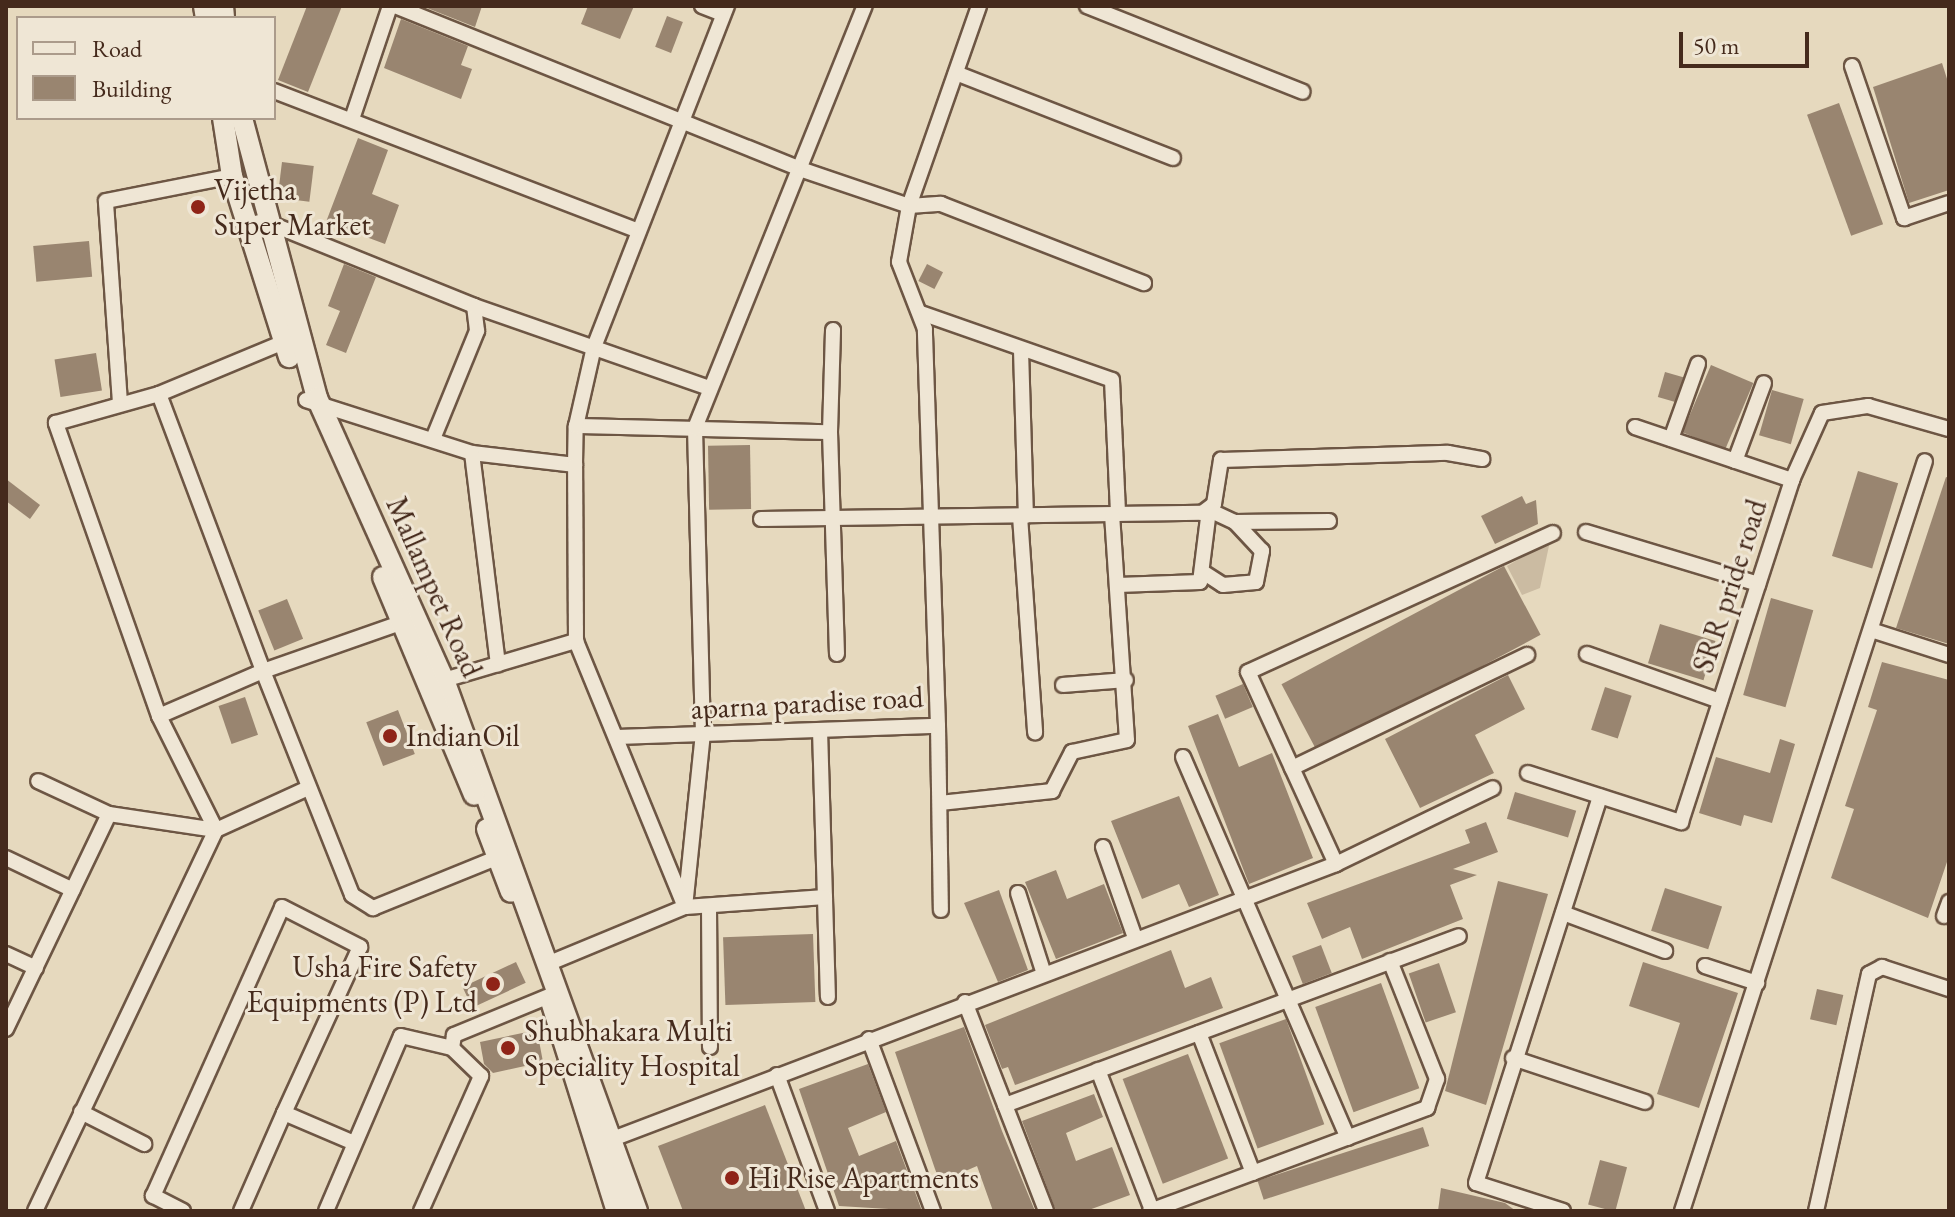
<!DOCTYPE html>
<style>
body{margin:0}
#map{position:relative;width:1955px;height:1217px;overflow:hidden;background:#e6d9be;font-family:"EB Garamond",serif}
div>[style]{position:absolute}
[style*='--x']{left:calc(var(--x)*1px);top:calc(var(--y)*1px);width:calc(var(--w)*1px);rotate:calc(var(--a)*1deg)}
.green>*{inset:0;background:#cbbba2}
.building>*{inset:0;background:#998570;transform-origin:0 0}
.roads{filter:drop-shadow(2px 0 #6d5644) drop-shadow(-2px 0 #6d5644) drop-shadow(0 2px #6d5644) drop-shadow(0 -2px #6d5644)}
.street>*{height:14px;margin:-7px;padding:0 7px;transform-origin:7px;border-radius:7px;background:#efe6d5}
.secondary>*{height:20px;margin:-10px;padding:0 10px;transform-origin:10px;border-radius:10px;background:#efe6d5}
.dots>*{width:22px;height:22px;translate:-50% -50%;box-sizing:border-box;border:4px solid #efe6d5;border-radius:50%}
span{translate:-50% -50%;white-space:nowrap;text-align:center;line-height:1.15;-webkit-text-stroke:6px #efe6d5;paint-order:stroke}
.poi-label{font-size:30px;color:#452a1c}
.left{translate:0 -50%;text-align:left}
.right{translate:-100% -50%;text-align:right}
.street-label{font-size:30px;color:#452a1c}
.frame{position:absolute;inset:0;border:8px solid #452a1c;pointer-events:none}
.legend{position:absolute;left:16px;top:16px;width:260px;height:104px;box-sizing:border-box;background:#efe6d5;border:2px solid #ab9b8b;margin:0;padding:10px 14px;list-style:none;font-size:24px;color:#452a1c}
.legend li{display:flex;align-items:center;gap:16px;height:40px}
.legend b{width:40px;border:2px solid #ab9b8b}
.scale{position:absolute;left:1679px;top:32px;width:130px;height:36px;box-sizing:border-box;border:4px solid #452a1c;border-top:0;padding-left:10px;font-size:24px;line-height:28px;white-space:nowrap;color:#452a1c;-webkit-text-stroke:6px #efe6d5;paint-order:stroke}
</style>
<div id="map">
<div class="green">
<i style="clip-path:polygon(1550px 541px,1540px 588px,1522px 595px,1507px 566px)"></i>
</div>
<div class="building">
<i style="clip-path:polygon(307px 6px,342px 6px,308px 92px,278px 80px)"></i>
<i style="clip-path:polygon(422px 6px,482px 6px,475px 27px)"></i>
<i style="clip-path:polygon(588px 6px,634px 6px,620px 39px,581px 24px)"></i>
<i style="left:667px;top:16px;width:17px;height:33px;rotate:21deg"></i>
<i style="clip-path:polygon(401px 19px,468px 46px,461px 65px,472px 69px,461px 99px,384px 68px)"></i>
<i style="clip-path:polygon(1942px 63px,1949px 85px,1949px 190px,1909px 203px,1873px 87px)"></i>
<i style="left:1839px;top:103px;width:129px;height:34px;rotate:70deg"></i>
<i style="clip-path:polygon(358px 138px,388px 150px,372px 194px,399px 205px,385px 244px,326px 222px)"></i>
<i style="left:282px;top:162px;width:32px;height:36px;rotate:7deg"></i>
<i style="left:89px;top:241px;width:36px;height:56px;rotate:85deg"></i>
<i style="clip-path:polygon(344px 264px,376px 277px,346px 353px,326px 345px,340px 311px,328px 306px)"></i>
<i style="left:927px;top:264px;width:18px;height:19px;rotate:27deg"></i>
<i style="left:96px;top:353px;width:38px;height:42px;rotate:81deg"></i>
<i style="left:1711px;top:365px;width:46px;height:73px;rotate:23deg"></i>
<i style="left:1665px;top:372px;width:19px;height:26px;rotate:16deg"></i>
<i style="left:1772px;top:390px;width:33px;height:47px;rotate:16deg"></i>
<i style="left:750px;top:445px;width:64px;height:42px;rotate:89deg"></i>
<i style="left:1858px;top:471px;width:42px;height:89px;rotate:17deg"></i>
<i style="clip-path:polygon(1946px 477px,1949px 478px,1949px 644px,1896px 628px)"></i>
<i style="clip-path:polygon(6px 479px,40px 505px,30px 519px,6px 501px)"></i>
<i style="clip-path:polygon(1522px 496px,1526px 504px,1536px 500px,1538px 524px,1495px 544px,1481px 516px)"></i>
<i style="left:1504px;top:566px;width:78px;height:252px;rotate:62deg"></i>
<i style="left:1771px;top:598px;width:44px;height:101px;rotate:16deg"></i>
<i style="left:287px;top:599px;width:43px;height:31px;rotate:68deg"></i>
<i style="left:1660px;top:624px;width:58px;height:41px;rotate:17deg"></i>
<i style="clip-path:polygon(1882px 662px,1949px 680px,1949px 856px,1928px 918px,1831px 878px,1854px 809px,1845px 806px,1877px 710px,1868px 707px)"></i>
<i style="clip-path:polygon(1508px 675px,1525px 709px,1475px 735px,1494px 773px,1420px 808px,1385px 739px)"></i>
<i style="left:1243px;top:684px;width:25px;height:30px;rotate:67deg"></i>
<i style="left:1605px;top:687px;width:28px;height:45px;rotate:18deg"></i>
<i style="left:245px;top:697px;width:40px;height:28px;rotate:71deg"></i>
<i style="left:398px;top:710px;width:47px;height:34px;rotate:69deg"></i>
<i style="clip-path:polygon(1218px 714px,1239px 767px,1272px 753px,1313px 858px,1249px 884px,1188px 726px)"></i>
<i style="clip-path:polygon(1780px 739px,1795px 744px,1772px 823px,1744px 815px,1741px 826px,1699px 813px,1716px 757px,1770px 773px)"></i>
<i style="left:1515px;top:792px;width:64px;height:28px;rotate:17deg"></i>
<i style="clip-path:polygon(1179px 796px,1219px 895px,1189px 907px,1179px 884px,1142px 899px,1111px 821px)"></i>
<i style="clip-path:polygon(1486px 822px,1498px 852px,1453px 869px,1477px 875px,1450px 885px,1463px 919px,1362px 959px,1350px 927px,1322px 939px,1307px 903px,1470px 843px,1465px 830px)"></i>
<i style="clip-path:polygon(1056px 870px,1067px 899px,1104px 884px,1123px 933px,1056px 959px,1025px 882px)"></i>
<i style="clip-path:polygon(1498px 881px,1548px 894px,1486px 1105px,1445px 1091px)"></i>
<i style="left:1665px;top:888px;width:60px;height:45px;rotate:18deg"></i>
<i style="clip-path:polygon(999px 890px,1028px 970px,998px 982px,964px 903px)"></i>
<i style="left:813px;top:934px;width:68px;height:90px;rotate:88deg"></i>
<i style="left:1321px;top:945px;width:30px;height:31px;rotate:69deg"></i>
<i style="clip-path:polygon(1171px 950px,1185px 988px,1211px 977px,1223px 1008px,1015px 1085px,1008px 1067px,1002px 1069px,985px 1025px)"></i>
<i style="left:516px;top:962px;width:23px;height:59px;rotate:65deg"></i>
<i style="clip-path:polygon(1643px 962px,1738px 993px,1699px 1108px,1657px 1094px,1680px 1023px,1629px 1006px)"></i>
<i style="left:1439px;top:963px;width:52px;height:32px;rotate:71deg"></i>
<i style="left:1381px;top:983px;width:112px;height:70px;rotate:70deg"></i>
<i style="left:1817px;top:989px;width:27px;height:31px;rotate:13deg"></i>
<i style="left:1286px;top:1019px;width:112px;height:71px;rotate:70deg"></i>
<i style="clip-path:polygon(964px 1027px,1002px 1131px,1035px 1211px,993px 1211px,977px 1166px,940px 1182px,935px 1169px,895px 1052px)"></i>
<i style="clip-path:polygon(537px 1030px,543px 1062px,493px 1073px,484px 1064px,480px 1042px)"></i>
<i style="left:1188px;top:1054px;width:112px;height:70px;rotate:69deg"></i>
<i style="clip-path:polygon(868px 1064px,886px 1112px,848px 1128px,859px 1156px,896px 1141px,922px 1211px,839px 1206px,799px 1089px)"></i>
<i style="clip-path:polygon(1094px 1094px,1103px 1117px,1066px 1133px,1076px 1161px,1112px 1147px,1130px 1195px,1086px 1211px,1056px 1211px,1022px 1121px)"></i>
<i style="clip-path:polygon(765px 1105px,806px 1211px,683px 1211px,658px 1146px)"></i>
<i style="left:1423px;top:1127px;width:20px;height:174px;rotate:72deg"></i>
<i style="left:1600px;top:1160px;width:28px;height:46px;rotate:15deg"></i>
<i style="clip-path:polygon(1441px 1188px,1505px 1203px,1516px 1211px,1438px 1211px)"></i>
</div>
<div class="roads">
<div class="street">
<i style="--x:395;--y:6;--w:433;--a:21.9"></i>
<i style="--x:797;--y:168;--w:118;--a:18.7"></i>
<i style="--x:909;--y:206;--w:32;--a:-4"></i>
<i style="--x:941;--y:204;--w:218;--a:21.3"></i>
<i style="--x:702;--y:6;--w:22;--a:21"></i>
<i style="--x:1087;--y:6;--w:232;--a:21.7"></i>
<i style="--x:1852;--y:66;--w:161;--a:71.1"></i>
<i style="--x:1904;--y:218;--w:47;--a:-18.4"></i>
<i style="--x:956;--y:73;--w:233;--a:21.4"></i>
<i style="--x:274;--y:91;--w:390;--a:21"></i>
<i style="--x:352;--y:119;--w:119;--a:-71.4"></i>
<i style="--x:247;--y:225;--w:17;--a:-13"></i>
<i style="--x:264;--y:221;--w:227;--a:22"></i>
<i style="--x:474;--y:306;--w:25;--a:83"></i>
<i style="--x:477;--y:331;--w:117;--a:112.2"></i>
<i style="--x:474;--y:306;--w:250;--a:19.2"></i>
<i style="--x:921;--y:313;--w:202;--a:19.3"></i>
<i style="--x:1112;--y:380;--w:134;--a:87.4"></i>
<i style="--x:1021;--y:350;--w:166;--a:88.3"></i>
<i style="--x:159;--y:394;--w:296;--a:69.4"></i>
<i style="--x:263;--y:671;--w:148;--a:-19.3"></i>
<i style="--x:306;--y:400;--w:174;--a:17.7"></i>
<i style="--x:472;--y:453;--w:104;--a:6.6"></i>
<i style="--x:575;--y:465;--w:39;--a:-89"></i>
<i style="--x:576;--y:426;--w:254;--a:1.4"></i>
<i style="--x:830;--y:432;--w:102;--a:-88.3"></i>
<i style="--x:120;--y:403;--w:202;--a:-94"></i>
<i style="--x:106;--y:201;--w:128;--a:-11.2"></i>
<i style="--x:576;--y:426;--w:81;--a:-77.2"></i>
<i style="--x:594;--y:347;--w:366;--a:-68.7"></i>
<i style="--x:1635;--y:427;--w:166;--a:18.7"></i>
<i style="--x:830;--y:432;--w:222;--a:88.2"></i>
<i style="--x:1671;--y:439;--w:80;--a:-70.2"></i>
<i style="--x:472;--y:453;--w:213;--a:83"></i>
<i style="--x:1735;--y:461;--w:83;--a:-69.6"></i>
<i style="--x:1020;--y:516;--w:217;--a:86"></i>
<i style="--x:761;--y:519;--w:441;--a:-0.8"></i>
<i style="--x:1202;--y:513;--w:15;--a:-37"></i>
<i style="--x:1214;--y:504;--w:45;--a:-81"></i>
<i style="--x:1221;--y:460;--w:227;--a:-1.8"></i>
<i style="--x:1448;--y:453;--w:35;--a:10"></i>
<i style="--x:1586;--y:532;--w:180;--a:16.8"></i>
<i style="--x:1206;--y:574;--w:20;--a:33"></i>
<i style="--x:1223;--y:585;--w:33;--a:-5"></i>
<i style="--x:1256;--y:582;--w:32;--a:-79"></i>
<i style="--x:1262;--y:551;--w:40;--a:-133"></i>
<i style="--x:1118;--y:585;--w:82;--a:-2.1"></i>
<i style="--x:1200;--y:582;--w:73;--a:-82.9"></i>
<i style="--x:1209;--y:510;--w:29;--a:25"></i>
<i style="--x:1235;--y:522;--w:94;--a:-0.6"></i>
<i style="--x:1871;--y:630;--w:82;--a:17.8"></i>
<i style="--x:1587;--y:654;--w:141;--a:19.5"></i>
<i style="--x:444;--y:680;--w:138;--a:-16.5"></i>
<i style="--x:1063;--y:685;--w:63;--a:-4.5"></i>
<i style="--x:159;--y:716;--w:311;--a:-109.4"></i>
<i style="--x:56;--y:423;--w:107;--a:-15.7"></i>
<i style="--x:159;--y:394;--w:135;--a:-22.6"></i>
<i style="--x:938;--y:726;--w:184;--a:89.1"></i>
<i style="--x:820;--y:730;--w:267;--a:88.3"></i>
<i style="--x:617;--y:737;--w:321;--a:-2"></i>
<i style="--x:938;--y:726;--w:397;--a:-91.9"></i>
<i style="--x:925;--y:329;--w:72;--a:-111.2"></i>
<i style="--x:899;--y:262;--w:57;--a:-79.9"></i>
<i style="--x:909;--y:206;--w:212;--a:-70.7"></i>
<i style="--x:1183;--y:757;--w:415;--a:66.6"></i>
<i style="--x:1292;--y:768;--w:261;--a:-25.7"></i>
<i style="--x:1528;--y:773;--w:161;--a:17.8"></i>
<i style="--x:1681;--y:822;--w:360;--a:-72"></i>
<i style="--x:1792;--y:480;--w:73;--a:-65.9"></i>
<i style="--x:1822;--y:413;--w:47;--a:-8.7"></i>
<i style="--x:1868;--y:406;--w:84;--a:15.9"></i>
<i style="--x:940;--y:803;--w:113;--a:-6.1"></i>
<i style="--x:1052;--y:791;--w:44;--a:-62.9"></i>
<i style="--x:1072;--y:752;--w:56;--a:-12.3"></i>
<i style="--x:1127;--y:740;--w:226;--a:-93.8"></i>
<i style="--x:109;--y:814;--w:108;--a:8.5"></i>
<i style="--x:216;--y:830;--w:101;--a:-24.5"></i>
<i style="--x:1103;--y:847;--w:96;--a:70.6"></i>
<i style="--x:6;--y:858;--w:74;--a:25.5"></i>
<i style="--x:1336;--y:864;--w:211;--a:-114.6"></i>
<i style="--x:1248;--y:672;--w:335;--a:-24.5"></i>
<i style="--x:1018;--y:893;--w:82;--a:72.2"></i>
<i style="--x:825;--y:897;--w:140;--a:175.9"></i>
<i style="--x:685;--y:907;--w:174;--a:-84.1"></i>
<i style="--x:703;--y:734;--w:306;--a:-91.5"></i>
<i style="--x:695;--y:428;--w:455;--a:-68.1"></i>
<i style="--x:709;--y:906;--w:141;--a:89.6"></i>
<i style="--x:1563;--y:913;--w:109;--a:20.4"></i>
<i style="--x:1944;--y:916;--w:15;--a:-70"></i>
<i style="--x:6;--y:954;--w:33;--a:25"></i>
<i style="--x:552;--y:962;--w:144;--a:-22.5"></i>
<i style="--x:685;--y:907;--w:287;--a:-112.3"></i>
<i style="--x:576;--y:641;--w:176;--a:-90.3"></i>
<i style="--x:1705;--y:966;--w:55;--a:18.1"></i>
<i style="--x:965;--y:1002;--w:224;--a:68.8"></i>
<i style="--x:6;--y:1029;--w:238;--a:-64.4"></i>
<i style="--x:109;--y:814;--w:78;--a:-155.1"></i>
<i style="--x:1199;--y:1033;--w:150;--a:68.9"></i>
<i style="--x:869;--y:1039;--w:184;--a:69.6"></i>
<i style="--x:1513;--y:1058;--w:139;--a:18.4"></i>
<i style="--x:1098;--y:1070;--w:150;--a:68.9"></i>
<i style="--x:777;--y:1075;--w:145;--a:69.8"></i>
<i style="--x:1005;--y:1105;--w:484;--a:-20.4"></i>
<i style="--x:81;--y:1112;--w:71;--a:26.9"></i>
<i style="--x:602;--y:1143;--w:785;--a:-20.81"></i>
<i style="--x:1336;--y:864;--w:174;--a:-25.8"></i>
<i style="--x:35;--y:1211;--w:422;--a:-64.6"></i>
<i style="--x:216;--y:830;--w:127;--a:-116.6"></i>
<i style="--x:159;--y:716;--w:113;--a:-23.4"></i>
<i style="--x:263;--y:671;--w:241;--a:68.3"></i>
<i style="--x:352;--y:895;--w:25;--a:32"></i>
<i style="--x:373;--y:908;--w:144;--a:-22.1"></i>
<i style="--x:183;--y:1211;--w:34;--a:-153"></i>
<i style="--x:153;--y:1196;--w:316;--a:-65.9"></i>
<i style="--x:282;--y:907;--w:88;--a:27.1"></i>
<i style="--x:360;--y:947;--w:183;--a:114.6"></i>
<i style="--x:241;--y:1211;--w:107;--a:-66.3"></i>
<i style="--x:284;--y:1113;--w:76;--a:23.2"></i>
<i style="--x:326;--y:1211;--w:190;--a:-66.8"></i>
<i style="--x:401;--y:1036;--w:52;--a:13.2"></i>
<i style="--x:421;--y:1211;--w:148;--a:-66"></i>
<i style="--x:481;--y:1076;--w:40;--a:-136"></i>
<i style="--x:452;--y:1048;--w:13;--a:-81"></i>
<i style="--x:454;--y:1035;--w:103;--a:-22.3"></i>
<i style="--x:1150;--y:1211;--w:296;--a:-20.4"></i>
<i style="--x:1427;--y:1108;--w:31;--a:-71"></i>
<i style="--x:1437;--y:1079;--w:127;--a:-111.7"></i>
<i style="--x:1563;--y:1211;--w:91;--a:-162.2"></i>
<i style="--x:1476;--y:1183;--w:406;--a:-72.2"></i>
<i style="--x:1682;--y:1211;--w:788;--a:-72.05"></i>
<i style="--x:1816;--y:1211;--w:243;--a:-77.4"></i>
<i style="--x:1869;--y:974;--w:15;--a:-28"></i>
<i style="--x:1882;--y:967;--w:71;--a:18.2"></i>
</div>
<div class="secondary">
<i style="--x:204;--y:6;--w:12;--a:81"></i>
<i style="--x:223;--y:6;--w:12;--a:85"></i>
<i style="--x:223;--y:118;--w:59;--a:81.2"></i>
<i style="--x:232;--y:176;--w:190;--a:72.5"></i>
<i style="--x:242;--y:118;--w:290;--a:75"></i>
<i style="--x:317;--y:398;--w:309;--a:65.8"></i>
<i style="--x:444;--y:680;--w:565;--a:70.03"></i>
<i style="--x:383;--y:577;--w:236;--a:67.3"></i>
<i style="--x:487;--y:829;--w:67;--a:69.1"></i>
<i style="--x:551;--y:1001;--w:220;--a:72.6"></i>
</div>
</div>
<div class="dots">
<i style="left:198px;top:207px;background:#8f2418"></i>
<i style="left:390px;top:736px;background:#8f2418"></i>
<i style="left:493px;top:984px;background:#8f2418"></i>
<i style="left:508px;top:1048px;background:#8f2418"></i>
<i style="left:732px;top:1178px;background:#8f2418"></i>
</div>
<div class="poi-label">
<span class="left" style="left:214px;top:207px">Vijetha<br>Super Market</span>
<span class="left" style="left:406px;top:736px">IndianOil</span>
<span class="right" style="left:477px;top:984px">Usha Fire Safety<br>Equipments (P) Ltd</span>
<span class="left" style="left:524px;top:1048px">Shubhakara Multi<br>Speciality Hospital</span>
<span class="left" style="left:748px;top:1178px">Hi Rise Apartments</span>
</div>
<div class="street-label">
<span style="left:1730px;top:586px;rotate:-72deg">SRR pride road</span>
<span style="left:434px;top:587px;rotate:66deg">Mallampet Road</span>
<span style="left:807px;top:703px;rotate:-3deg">aparna paradise road</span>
</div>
<div class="frame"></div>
<ul class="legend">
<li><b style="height:10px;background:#efe6d5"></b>Road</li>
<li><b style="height:22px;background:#998570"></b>Building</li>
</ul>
<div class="scale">50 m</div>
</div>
